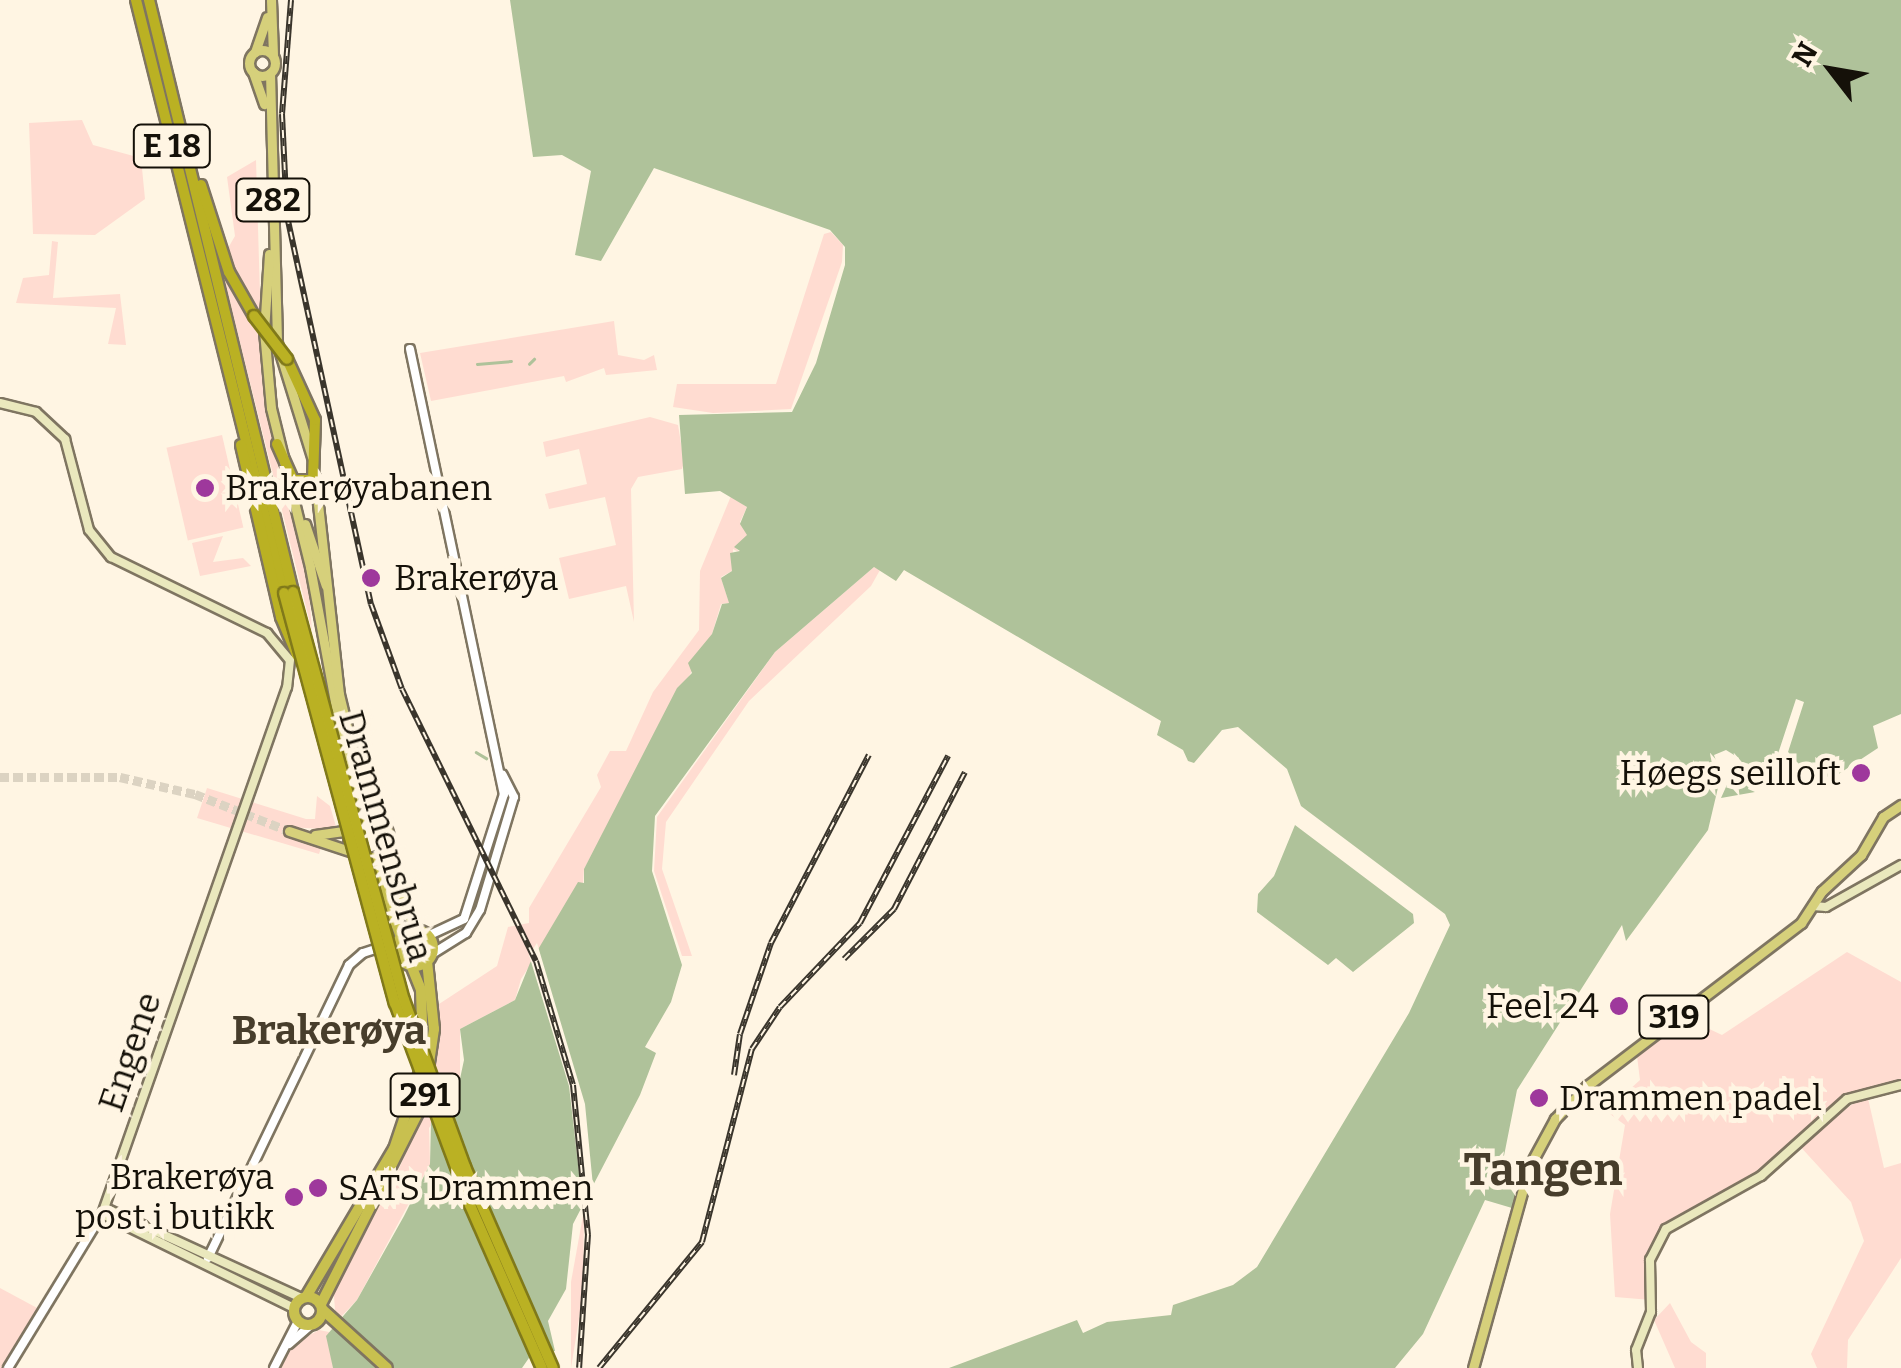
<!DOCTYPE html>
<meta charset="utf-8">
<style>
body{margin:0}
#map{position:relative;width:1901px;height:1368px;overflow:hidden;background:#fff5e3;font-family:Bitter,serif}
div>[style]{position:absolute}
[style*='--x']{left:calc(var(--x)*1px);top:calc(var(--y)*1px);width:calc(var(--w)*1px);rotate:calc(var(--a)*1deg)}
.green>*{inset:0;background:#ffdcd1;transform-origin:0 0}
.water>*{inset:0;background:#afc29a}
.pier>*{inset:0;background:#fff5e3}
.stream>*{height:2.5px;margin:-1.25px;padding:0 1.25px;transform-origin:1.25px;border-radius:1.25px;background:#afc29a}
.primary-tunnel>*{height:9px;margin-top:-4.5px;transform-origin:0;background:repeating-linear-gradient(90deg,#dcd3c2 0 9px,transparent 0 13.5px)}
.roads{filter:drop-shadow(2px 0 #7f7561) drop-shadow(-2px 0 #7f7561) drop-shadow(0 2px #7f7561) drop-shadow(0 -2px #7f7561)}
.tertiary>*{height:8px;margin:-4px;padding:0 4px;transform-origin:4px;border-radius:4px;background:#fff}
.secondary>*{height:8px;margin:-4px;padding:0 4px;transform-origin:4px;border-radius:4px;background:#eae8bd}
.primary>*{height:9px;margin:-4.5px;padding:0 4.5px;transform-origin:4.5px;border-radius:4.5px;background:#d6d07b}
.primary>.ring{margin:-4.5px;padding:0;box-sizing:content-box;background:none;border:9px solid #d6d07b;border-radius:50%}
.trunk>*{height:10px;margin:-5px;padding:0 5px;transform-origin:5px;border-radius:5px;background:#c8c04f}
.trunk>.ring{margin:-5px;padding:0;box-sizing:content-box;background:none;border:10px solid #c8c04f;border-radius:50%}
.motorway>*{height:10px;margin:-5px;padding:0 5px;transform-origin:5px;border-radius:5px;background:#bab123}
.rail>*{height:6px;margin-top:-3px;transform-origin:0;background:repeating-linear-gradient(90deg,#fff5e3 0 8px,#3a352c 0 16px);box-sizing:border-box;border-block:2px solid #3a352c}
.bridges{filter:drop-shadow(2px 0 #80791a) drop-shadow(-2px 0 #80791a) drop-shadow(0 2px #80791a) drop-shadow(0 -2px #80791a)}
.motorway-bridge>*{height:10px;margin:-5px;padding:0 5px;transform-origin:5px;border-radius:5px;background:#bab123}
.dots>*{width:28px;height:28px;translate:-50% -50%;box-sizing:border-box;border:5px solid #fff5e3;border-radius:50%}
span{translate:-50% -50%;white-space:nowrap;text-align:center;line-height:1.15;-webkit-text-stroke:9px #fff5e3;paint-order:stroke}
.shield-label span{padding:2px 8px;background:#fff5e3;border:2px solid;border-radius:8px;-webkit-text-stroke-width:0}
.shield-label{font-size:32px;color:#151109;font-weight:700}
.poi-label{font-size:35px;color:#151109}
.left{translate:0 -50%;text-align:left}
.right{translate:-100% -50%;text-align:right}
.street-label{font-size:35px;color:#151109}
.quarter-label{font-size:40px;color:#473d2b;font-weight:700}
.district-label{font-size:45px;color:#473d2b;font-weight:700}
.north{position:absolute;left:1781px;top:20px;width:100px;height:100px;-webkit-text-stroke:8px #fff5e3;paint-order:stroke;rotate:301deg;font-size:28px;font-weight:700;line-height:40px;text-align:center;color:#151109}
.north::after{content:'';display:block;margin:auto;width:35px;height:45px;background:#151109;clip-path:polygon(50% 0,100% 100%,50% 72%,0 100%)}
</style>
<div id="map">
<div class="green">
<i style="clip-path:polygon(82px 120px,93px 145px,141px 158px,145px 199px,95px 235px,33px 234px,29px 123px)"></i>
<i style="clip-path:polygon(256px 160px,262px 362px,275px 454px,308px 578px,312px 631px,220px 262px,235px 236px,227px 177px)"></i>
<i style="clip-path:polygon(831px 232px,843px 245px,842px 262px,791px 409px,713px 413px,673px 407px,677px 384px,776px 384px,824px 234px)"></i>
<i style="clip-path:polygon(52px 241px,58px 242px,53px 298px,120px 294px,126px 345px,108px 344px,116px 308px,16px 303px,23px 278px,49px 275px)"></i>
<i style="clip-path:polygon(614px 321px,618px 355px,644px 360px,654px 355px,657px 370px,606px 375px,604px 368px,566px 382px,564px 376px,431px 401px,420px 353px)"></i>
<i style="clip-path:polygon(650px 417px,678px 425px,684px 462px,682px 469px,638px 477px,631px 489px,634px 622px,626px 586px,569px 599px,559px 558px,616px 545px,605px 497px,549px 509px,545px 494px,587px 484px,579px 449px,546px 457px,543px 442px)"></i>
<i style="left:222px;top:435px;width:95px;height:57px;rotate:77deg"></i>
<i style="clip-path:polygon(731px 496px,747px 507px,740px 522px,748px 535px,735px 547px,739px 552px,733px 549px,732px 571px,721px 577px,729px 603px,721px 604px,712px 634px,584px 869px,583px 884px,521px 979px,515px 1000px,460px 1029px,460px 1084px,429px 1128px,430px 1164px,357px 1300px,336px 1322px,333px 1284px,398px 1171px,425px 1107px,436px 1006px,497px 966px,508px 927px,529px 923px,529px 908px,601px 787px,597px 775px,610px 751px,626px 751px,653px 692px,699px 630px,700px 571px)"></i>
<i style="clip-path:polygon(223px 536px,213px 562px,243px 558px,251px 566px,200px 576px,192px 543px)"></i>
<i style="clip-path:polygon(874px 567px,880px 570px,871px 586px,749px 701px,666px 822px,662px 869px,692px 956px,682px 956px,654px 871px,657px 817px,775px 652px)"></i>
<i style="clip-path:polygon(207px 788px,306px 819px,315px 819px,317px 796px,330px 806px,337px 830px,290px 827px,288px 836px,322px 845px,319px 854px,197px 818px)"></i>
<i style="clip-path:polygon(1847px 952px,1901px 982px,1901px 1083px,1847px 1099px,1767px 1171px,1680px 1217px,1652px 1252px,1651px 1300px,1615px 1297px,1610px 1214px,1625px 1125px,1606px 1111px,1640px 1080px,1637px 1056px,1684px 1017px,1722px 1035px)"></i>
<i style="clip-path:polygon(1867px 1094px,1884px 1168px,1901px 1163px,1901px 1258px,1848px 1340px,1847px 1368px,1817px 1368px,1811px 1354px,1864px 1241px,1851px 1202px,1797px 1143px)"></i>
<i style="clip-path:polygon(584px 1210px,583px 1294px,571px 1368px,571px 1282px)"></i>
<i style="clip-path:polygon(0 1288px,39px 1309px,2px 1368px,0 1368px)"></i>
<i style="clip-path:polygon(1670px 1303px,1691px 1342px,1706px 1353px,1706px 1368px,1675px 1368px,1654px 1320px)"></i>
<i style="clip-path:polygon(319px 1330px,329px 1332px,333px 1368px,278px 1368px,295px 1343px)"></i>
</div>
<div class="water">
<i style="clip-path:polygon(510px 0,1901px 0,1901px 714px,1873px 726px,1878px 748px,1825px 783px,1810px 766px,1796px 778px,1781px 774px,1804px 702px,1796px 699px,1770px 778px,1753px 774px,1748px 789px,1755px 792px,1721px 798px,1739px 758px,1726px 750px,1714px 755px,1721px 775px,1708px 830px,1626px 941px,1622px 925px,1517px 1090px,1502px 1166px,1506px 1173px,1523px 1169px,1512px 1208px,1485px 1200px,1423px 1334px,1395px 1368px,949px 1368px,1077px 1320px,1083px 1333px,1107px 1322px,1171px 1315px,1173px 1305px,1233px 1285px,1257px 1267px,1409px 1013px,1450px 925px,1445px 914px,1301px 806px,1287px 769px,1238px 727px,1222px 730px,1194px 763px,1188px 761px,1183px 750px,1157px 735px,1161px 721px,904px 570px,896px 581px,874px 567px,775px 652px,655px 816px,652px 871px,682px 965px,671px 1002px,645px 1047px,656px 1053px,640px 1095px,573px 1224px,566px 1289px,548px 1321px,555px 1351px,531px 1355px,522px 1368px,333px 1368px,326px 1336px,357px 1300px,404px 1216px,430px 1164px,431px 1122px,457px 1093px,464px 1060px,460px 1029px,515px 1000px,530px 963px,578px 882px,584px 883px,584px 869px,677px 688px,692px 673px,688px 663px,712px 634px,722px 604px,729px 603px,721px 578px,732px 571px,730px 553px,740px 551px,734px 547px,747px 535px,740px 524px,747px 507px,720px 491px,685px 494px,679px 415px,792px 412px,816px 363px,845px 265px,845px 247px,830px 230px,654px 168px,601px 261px,575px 255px,591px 171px,562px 155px,533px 157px)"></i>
<i style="clip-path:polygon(1295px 825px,1413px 914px,1414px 923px,1353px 972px,1336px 958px,1328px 965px,1257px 912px,1258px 894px,1274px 876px)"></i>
</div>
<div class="pier">
<i style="clip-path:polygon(537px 943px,585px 1104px,594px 1196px,584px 1217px,569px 1086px,529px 955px)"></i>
</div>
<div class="stream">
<i style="--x:477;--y:364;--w:34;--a:-5"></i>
<i style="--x:529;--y:364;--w:7;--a:-45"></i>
<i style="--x:476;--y:752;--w:12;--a:31"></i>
</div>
<div class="primary-tunnel">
<i style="--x:0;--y:777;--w:120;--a:0"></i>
<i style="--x:120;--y:777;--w:77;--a:12.8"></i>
<i style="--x:195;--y:794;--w:101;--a:21.5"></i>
</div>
<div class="roads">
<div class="tertiary">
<i style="--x:410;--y:349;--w:455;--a:78.1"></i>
<i style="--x:504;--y:794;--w:131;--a:107.7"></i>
<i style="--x:464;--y:919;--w:40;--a:155"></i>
<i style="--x:432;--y:954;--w:40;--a:-32"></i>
<i style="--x:466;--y:933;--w:27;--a:-59"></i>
<i style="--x:480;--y:910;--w:118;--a:-73.3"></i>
<i style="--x:514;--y:797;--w:25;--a:-117"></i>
<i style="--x:208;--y:1258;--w:325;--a:-64.3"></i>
<i style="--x:349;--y:965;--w:18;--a:-41"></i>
<i style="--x:363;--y:953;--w:38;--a:-18"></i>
<i style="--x:289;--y:1344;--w:29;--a:-41"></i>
<i style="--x:8;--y:1368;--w:180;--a:-58.6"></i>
<i style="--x:274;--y:1368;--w:53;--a:-62.9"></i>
</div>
<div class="secondary">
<i style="--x:0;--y:403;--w:37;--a:14"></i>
<i style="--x:36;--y:412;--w:40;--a:43"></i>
<i style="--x:65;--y:439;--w:94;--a:75.2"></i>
<i style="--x:89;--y:530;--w:35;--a:51"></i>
<i style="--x:111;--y:557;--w:174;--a:26"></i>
<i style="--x:267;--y:633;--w:35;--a:50"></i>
<i style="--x:290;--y:660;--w:27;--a:96"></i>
<i style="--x:287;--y:687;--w:559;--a:109.34"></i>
<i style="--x:102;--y:1214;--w:214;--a:26.1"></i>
<i style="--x:1813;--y:906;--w:13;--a:4"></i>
<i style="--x:1826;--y:907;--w:86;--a:-29.2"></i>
<i style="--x:105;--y:1208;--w:217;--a:24.6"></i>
<i style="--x:1638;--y:1368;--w:18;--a:-96"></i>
<i style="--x:1636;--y:1350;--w:41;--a:-68.5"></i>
<i style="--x:1651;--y:1312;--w:52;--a:-91.1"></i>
<i style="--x:1650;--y:1260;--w:35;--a:-63"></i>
<i style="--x:1666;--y:1229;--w:109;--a:-29.2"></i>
<i style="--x:1761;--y:1176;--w:115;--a:-41.8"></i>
<i style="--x:1847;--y:1099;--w:56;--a:-14.5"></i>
</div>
<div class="primary">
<i style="--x:271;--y:0;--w:54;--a:87.9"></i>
<i class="ring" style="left:249px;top:50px;width:17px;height:17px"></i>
<i style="--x:255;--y:52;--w:37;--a:-71"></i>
<i style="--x:253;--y:72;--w:34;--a:71"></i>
<i style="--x:270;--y:73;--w:270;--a:88.5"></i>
<i style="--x:277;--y:343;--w:119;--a:72.9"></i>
<i style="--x:269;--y:254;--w:77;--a:93.7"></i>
<i style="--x:264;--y:331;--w:77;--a:84.8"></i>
<i style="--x:271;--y:408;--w:164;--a:76.2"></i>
<i style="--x:310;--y:567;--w:246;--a:79.5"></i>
<i style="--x:315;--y:477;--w:218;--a:83.7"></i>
<i style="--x:339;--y:694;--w:103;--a:76.5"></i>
<i style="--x:363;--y:794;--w:36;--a:58"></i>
<i style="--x:305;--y:524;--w:65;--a:71.3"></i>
<i style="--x:289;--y:831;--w:67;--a:18.2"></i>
<i style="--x:315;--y:835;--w:36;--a:-8"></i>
<i style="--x:1473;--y:1368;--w:209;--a:-74.4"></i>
<i style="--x:1529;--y:1167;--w:55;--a:-61.6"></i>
<i style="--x:1555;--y:1119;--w:46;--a:-45.9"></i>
<i style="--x:1587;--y:1086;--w:269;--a:-37.3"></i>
<i style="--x:1801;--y:923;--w:38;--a:-57"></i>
<i style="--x:1822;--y:891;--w:53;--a:-42.7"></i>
<i style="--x:1861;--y:855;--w:44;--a:-59.9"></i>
<i style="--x:1883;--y:817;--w:22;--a:-34"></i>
</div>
<div class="trunk">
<i class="ring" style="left:349px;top:819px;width:30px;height:30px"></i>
<i style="--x:387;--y:848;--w:33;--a:79"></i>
<i style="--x:393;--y:880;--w:55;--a:64.4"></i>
<i style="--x:372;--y:859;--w:83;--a:69.6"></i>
<i class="ring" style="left:397px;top:930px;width:26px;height:26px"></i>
<i style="--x:411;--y:965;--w:27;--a:68"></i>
<i style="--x:421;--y:990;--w:62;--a:88.2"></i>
<i class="ring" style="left:294px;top:1297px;width:18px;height:18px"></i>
<i style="--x:306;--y:1297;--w:172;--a:-59.3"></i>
<i style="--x:394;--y:1149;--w:84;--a:-71.4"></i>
<i style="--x:321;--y:1304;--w:225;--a:-63.1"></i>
<i style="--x:423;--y:1103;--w:75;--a:-81.5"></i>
<i style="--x:434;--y:1029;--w:68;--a:-95.9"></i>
<i style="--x:323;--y:1310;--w:86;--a:42.2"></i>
</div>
<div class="motorway">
<i style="--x:136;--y:0;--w:611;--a:75.99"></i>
<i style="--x:149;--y:0;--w:609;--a:76.33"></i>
<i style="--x:201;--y:185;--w:91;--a:72.2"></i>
<i style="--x:229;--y:272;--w:51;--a:60.4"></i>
<i style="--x:277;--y:444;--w:39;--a:66"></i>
<i style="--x:293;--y:480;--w:20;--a:0"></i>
<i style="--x:313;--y:480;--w:60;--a:-88.1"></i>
<i style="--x:315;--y:420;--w:67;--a:-114.7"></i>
<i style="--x:241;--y:445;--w:177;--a:76.9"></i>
<i style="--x:281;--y:617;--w:41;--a:67.2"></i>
</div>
</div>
<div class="rail">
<i style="--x:291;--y:0;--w:114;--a:94.5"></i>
<i style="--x:282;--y:114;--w:102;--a:87.2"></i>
<i style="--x:287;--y:216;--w:397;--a:77.8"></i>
<i style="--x:371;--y:604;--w:90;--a:70"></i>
<i style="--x:402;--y:689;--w:303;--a:63.8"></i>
<i style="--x:536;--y:961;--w:129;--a:73.4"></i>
<i style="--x:573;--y:1085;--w:150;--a:84.3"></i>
<i style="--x:588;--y:1234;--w:134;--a:93.8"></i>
<i style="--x:844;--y:959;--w:71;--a:-45"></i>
<i style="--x:894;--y:909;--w:154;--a:-62.6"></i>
<i style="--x:734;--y:1075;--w:41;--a:-81.7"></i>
<i style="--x:740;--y:1034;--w:96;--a:-71.2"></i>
<i style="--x:771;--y:943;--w:212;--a:-62.5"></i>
<i style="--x:599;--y:1368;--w:163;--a:-50.7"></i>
<i style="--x:702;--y:1242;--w:199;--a:-75.5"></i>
<i style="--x:752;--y:1049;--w:50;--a:-56.3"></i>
<i style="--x:780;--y:1007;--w:116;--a:-46.4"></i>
<i style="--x:860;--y:923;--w:189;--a:-62.2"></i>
</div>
<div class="bridges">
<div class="motorway-bridge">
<i style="--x:254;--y:316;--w:54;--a:52.5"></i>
<i style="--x:293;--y:592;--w:423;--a:74.8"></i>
<i style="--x:404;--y:1000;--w:178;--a:69.9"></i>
<i style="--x:465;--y:1167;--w:219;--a:66.4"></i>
<i style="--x:284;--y:593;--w:425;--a:74.9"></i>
<i style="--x:395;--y:1003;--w:215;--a:69.6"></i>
<i style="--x:470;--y:1205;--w:178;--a:66.2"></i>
</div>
</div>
<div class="dots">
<i style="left:205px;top:488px;background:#9e389c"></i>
<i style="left:371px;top:578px;background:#9e389c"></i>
<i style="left:1861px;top:773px;background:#9e389c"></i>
<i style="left:1619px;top:1006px;background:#9e389c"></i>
<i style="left:1539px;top:1098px;background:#9e389c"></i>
<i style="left:318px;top:1188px;background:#9e389c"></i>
<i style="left:294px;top:1197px;background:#9e389c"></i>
</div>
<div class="shield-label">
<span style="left:172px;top:146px">E 18</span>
<span style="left:273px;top:200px">282</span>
<span style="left:1674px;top:1017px">319</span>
<span style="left:425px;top:1095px">291</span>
</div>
<div class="poi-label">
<span class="left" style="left:225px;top:488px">Brakerøyabanen</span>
<span class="left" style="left:394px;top:578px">Brakerøya</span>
<span class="right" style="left:1841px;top:773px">Høegs seilloft</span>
<span class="right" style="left:1599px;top:1006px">Feel 24</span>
<span class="left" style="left:1559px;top:1098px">Drammen padel</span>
<span class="right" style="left:274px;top:1197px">Brakerøya<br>post i butikk</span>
<span class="left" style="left:338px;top:1188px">SATS Drammen</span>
</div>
<div class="street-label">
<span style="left:386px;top:836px;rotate:74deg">Drammensbrua</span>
<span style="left:130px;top:1052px;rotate:-71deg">Engene</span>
</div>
<div class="quarter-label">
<span style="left:329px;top:1031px">Brakerøya</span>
</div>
<div class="district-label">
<span style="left:1543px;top:1171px">Tangen</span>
</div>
<div class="north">N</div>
</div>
